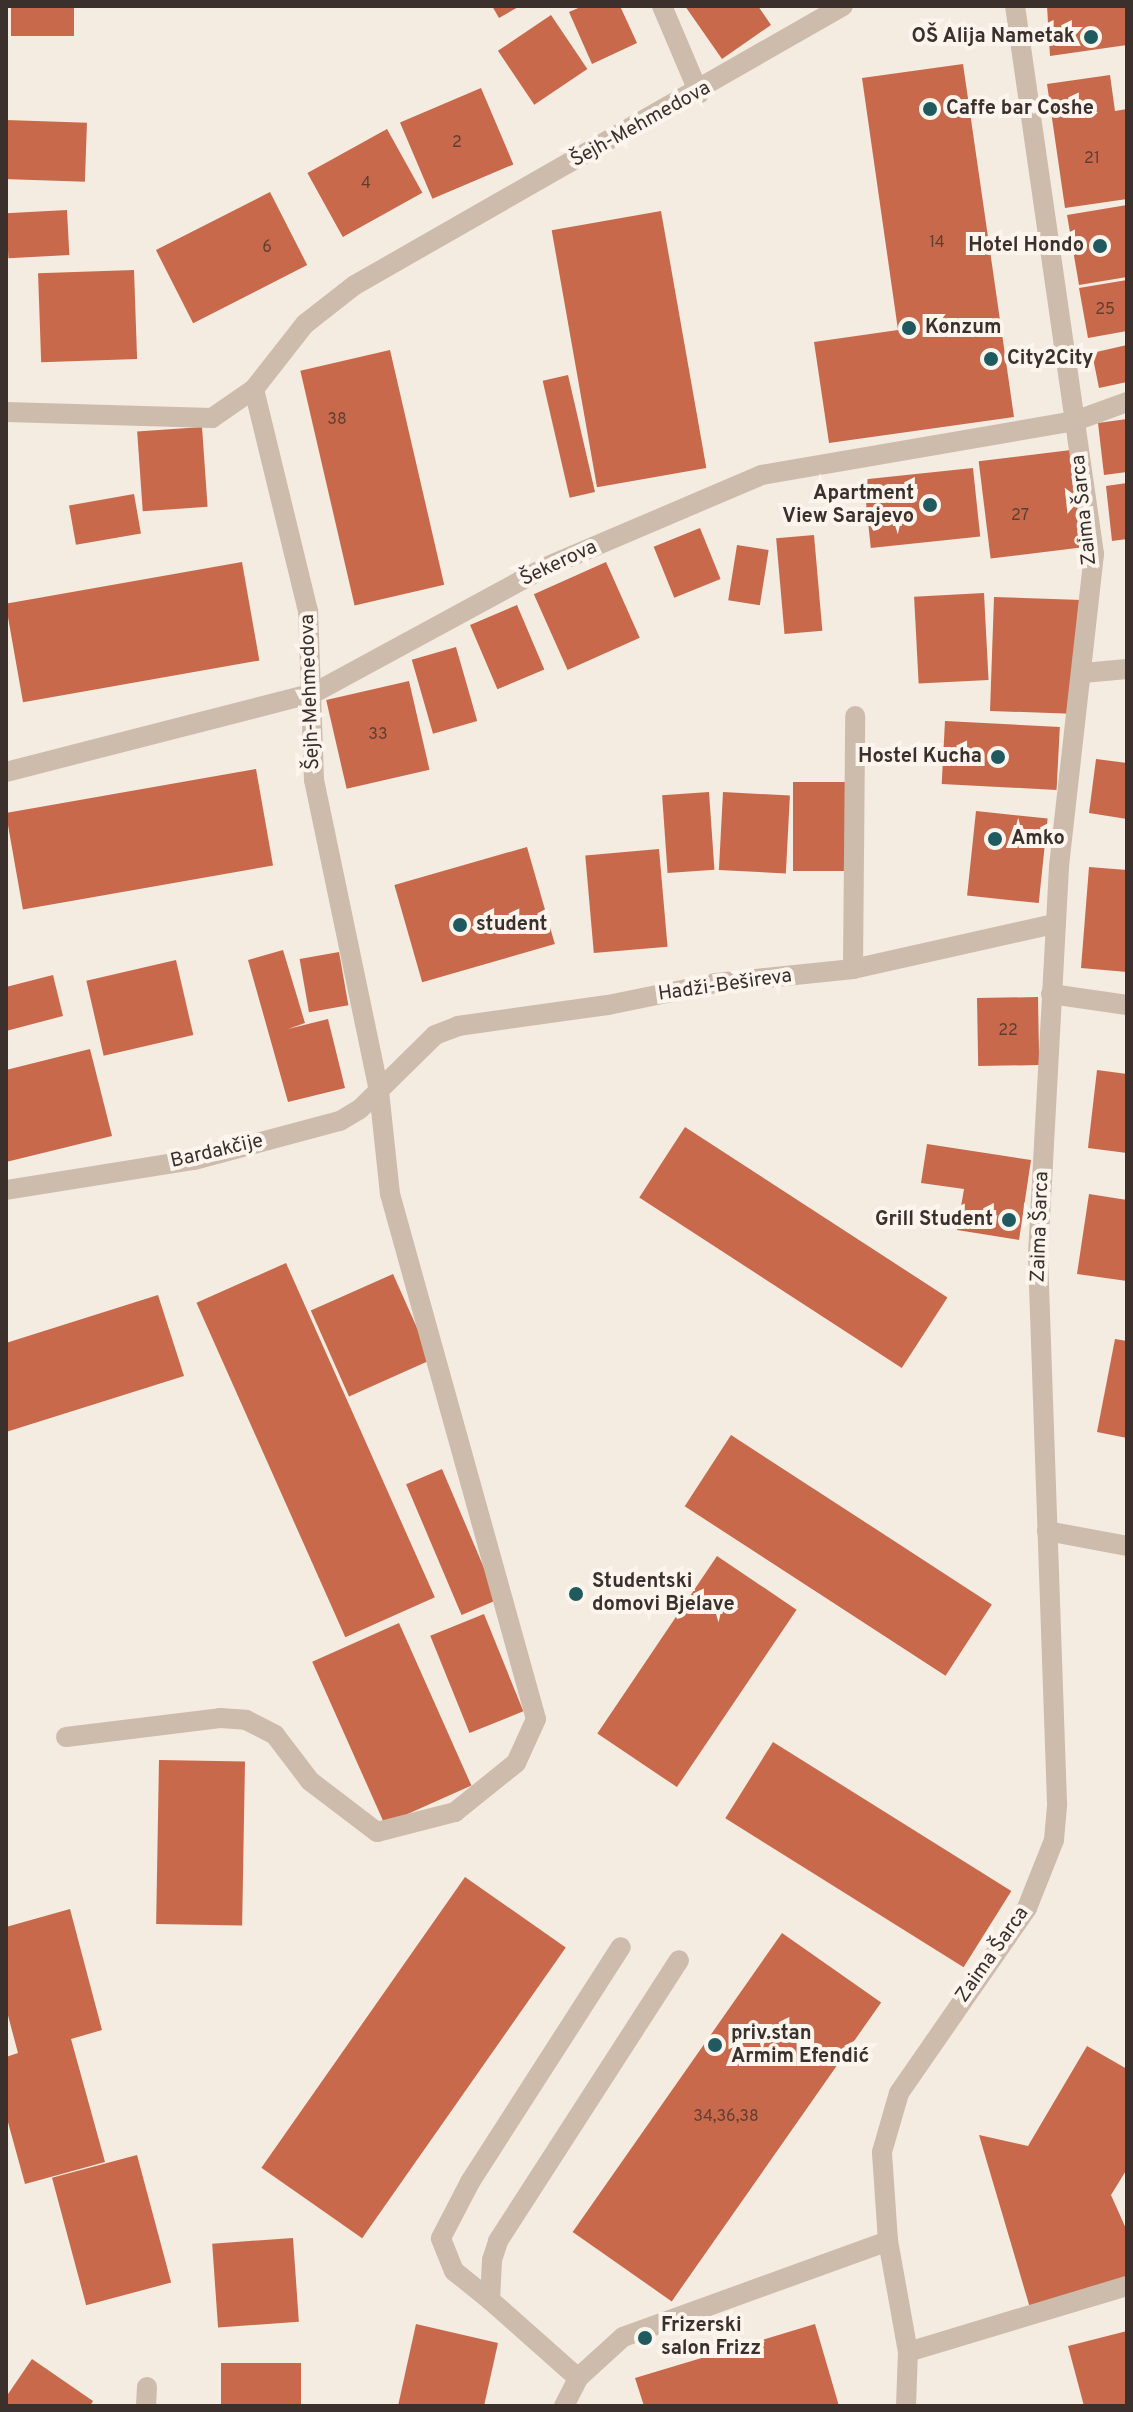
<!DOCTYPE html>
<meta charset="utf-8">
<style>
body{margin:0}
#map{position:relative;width:1133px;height:2412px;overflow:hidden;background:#f4ebe1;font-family:Overpass,sans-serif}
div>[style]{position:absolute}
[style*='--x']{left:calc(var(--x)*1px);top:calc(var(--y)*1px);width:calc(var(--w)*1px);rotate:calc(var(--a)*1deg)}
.building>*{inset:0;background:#c8694b;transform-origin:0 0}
.minor>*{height:20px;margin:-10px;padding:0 10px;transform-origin:10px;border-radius:10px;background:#cdbbac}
.dots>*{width:22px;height:22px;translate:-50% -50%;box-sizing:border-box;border:4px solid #fbf5ee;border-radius:50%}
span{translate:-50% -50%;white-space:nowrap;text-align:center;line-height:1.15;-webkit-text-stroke:8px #fbf5ee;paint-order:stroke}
.number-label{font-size:16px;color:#5e3e33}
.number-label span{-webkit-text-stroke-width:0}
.poi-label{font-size:20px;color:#3b302b;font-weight:700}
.right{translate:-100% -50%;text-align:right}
.left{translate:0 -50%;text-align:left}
.street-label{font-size:20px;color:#3b302b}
.frame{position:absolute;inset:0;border:8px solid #3b302b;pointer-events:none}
</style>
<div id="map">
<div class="building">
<i style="left:11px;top:6px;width:63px;height:30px"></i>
<i style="clip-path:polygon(492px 6px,520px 6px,499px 18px)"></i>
<i style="clip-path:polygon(583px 6px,620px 6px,637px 43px,592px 64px,569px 12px)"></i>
<i style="clip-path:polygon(685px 6px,758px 6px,771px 25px,722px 59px)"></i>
<i style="clip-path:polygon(1047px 6px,1127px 6px,1127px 45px,1050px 56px)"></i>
<i style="left:551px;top:15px;width:65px;height:64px;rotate:56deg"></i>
<i style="clip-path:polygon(963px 64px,1014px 417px,829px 443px,814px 342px,898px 330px,862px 78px)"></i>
<i style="clip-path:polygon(1110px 75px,1115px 111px,1127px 109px,1127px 199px,1065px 208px,1047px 84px)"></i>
<i style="left:481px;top:88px;width:83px;height:88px;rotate:67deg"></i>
<i style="left:6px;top:120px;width:81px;height:59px;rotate:2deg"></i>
<i style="left:387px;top:129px;width:73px;height:91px;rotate:61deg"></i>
<i style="left:270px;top:192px;width:82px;height:128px;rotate:63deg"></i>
<i style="clip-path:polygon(1127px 205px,1127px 277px,1079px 285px,1067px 215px)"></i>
<i style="left:67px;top:210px;width:45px;height:61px;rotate:87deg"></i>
<i style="left:661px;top:211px;width:261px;height:111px;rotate:80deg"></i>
<i style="left:134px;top:270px;width:89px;height:96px;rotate:88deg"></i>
<i style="clip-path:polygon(1127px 280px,1127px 331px,1088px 338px,1079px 288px)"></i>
<i style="clip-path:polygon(1127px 345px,1127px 382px,1099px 388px,1092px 353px)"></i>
<i style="left:390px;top:350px;width:241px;height:92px;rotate:77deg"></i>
<i style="left:568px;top:375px;width:120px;height:26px;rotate:77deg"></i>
<i style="clip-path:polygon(1127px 419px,1127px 472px,1104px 475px,1098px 423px)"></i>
<i style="left:202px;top:427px;width:80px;height:65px;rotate:86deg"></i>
<i style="left:1071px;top:450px;width:98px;height:93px;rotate:83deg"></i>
<i style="left:973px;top:468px;width:69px;height:110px;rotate:84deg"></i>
<i style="clip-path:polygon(1127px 483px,1127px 539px,1112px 541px,1106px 486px)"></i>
<i style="left:134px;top:494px;width:40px;height:66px;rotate:80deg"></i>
<i style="left:700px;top:528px;width:55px;height:50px;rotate:68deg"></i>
<i style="left:814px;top:535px;width:96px;height:38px;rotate:85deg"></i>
<i style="left:737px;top:545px;width:32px;height:56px;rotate:9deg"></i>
<i style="left:242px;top:562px;width:100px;height:240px;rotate:80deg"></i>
<i style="left:606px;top:562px;width:83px;height:79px;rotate:66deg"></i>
<i style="left:984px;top:593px;width:87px;height:70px;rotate:87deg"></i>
<i style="left:994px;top:597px;width:88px;height:114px;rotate:2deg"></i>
<i style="left:517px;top:605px;width:70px;height:51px;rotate:67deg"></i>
<i style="left:456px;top:647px;width:77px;height:46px;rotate:74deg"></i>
<i style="left:409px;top:681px;width:91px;height:85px;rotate:77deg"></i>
<i style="left:945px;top:721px;width:115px;height:63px;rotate:3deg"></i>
<i style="clip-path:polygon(1096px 759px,1127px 763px,1127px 819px,1089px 813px)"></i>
<i style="left:256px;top:769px;width:98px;height:254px;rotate:80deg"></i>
<i style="left:793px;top:782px;width:55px;height:89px"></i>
<i style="left:709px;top:792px;width:78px;height:47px;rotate:86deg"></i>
<i style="left:723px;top:792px;width:67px;height:78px;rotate:3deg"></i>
<i style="left:976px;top:811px;width:72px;height:85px;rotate:6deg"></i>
<i style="left:527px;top:847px;width:101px;height:138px;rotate:74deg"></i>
<i style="left:659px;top:849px;width:98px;height:74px;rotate:85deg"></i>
<i style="clip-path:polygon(1089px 867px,1127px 870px,1127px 972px,1081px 968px)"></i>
<i style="clip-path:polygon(283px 950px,305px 1023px,288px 1029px,328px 1019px,345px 1088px,288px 1102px,248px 960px)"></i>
<i style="left:339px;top:952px;width:54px;height:40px;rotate:80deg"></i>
<i style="left:176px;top:960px;width:77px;height:92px;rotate:77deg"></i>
<i style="clip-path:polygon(53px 975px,63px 1016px,6px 1031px,6px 987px)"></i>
<i style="left:1038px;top:997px;width:68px;height:61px;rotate:89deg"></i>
<i style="clip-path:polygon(90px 1049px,112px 1136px,6px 1162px,6px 1070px)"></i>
<i style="clip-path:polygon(1097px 1070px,1127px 1074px,1127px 1153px,1088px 1148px)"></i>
<i style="left:685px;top:1127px;width:313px;height:84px;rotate:33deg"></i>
<i style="clip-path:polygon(927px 1144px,1031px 1160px,1019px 1240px,957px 1230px,964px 1189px,921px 1183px)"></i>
<i style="clip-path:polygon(1089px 1194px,1127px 1200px,1127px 1281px,1077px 1274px)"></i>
<i style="left:286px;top:1263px;width:366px;height:98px;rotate:66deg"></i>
<i style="left:393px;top:1274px;width:94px;height:90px;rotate:66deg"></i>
<i style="clip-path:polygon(158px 1295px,184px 1376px,6px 1432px,6px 1343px)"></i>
<i style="clip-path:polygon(1115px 1339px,1127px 1341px,1127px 1438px,1097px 1432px)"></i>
<i style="left:731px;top:1435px;width:311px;height:85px;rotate:33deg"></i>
<i style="left:442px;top:1469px;width:142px;height:39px;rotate:67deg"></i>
<i style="left:717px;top:1556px;width:96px;height:214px;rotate:34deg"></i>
<i style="left:484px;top:1614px;width:105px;height:58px;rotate:68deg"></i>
<i style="left:399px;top:1623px;width:178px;height:95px;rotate:66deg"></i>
<i style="left:773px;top:1742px;width:281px;height:90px;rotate:32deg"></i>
<i style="left:159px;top:1760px;width:86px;height:164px;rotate:1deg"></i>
<i style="left:465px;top:1877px;width:123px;height:355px;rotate:35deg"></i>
<i style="clip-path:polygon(70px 1909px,102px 2030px,71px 2039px,105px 2162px,25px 2184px,6px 2115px,6px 2057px,18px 2053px,6px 2008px,6px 1927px)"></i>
<i style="left:782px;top:1933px;width:121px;height:365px;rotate:35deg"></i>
<i style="clip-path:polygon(1087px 2046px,1127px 2069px,1127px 2169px,1111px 2195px,1127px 2231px,1127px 2281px,1030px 2308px,979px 2135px,1028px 2146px)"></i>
<i style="left:137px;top:2155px;width:132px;height:88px;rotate:75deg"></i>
<i style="left:293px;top:2238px;width:84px;height:81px;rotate:86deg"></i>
<i style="clip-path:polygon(416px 2324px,498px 2343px,484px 2406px,398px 2406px)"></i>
<i style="clip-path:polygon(815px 2324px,839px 2406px,644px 2406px,635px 2378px)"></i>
<i style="clip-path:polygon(1127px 2331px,1127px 2406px,1084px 2406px,1068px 2346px)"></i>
<i style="clip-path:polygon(32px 2359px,93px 2401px,90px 2406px,6px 2406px,6px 2397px)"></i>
<i style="left:221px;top:2363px;width:80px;height:43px"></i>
</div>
<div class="minor">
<i style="--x:662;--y:6;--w:95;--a:67"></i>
<i style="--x:6;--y:412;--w:206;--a:1.7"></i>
<i style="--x:212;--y:418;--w:51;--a:-34.6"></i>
<i style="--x:254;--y:389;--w:83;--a:-51.9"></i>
<i style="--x:305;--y:324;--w:63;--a:-38"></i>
<i style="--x:355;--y:285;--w:562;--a:-29.76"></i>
<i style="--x:1083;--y:673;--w:44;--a:-5.2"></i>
<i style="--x:6;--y:772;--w:318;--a:-14.4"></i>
<i style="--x:314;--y:693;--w:264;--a:-28.5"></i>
<i style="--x:546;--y:567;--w:235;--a:-23.1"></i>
<i style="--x:762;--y:475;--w:318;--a:-9.8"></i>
<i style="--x:1075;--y:421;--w:55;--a:-20.1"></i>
<i style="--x:853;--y:969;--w:253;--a:-89.5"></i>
<i style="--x:1051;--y:994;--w:77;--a:8.2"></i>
<i style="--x:6;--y:1190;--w:190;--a:-9.1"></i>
<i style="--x:194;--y:1160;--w:151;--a:-15"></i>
<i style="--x:340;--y:1121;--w:23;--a:-31"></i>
<i style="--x:360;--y:1109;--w:105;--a:-44.6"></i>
<i style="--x:435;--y:1035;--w:25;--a:-21"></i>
<i style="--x:458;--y:1026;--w:151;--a:-8"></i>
<i style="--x:608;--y:1005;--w:110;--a:-11.5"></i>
<i style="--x:716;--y:983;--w:138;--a:-5.8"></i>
<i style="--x:853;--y:969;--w:207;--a:-12.6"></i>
<i style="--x:1047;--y:1531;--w:81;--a:10.6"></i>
<i style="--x:66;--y:1737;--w:155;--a:-7"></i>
<i style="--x:220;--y:1718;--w:26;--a:4"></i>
<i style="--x:246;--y:1720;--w:33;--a:27"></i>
<i style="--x:275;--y:1735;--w:58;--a:52.7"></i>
<i style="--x:310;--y:1781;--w:84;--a:37.3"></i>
<i style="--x:377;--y:1832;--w:81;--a:-14.4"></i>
<i style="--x:455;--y:1812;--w:78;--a:-38.8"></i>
<i style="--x:516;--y:1763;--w:48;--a:-65.6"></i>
<i style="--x:536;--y:1719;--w:545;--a:-105.54"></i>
<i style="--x:390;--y:1194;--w:104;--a:-96.1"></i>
<i style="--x:379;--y:1091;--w:318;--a:-101.8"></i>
<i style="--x:314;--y:780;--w:169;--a:-92"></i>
<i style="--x:308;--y:611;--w:228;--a:-103.7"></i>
<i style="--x:490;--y:2300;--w:46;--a:-141.1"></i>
<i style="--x:454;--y:2271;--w:35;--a:-112"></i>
<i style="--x:441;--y:2238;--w:63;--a:-62.6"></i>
<i style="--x:470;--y:2182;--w:279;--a:-57.3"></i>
<i style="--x:908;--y:2352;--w:229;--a:-16.8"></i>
<i style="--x:578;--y:2378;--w:118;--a:-138.4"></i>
<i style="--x:490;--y:2300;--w:40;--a:-87.1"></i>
<i style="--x:492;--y:2260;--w:20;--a:-72"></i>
<i style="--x:498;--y:2241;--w:334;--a:-57.2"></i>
<i style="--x:146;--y:2406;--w:19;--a:-87"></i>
<i style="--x:564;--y:2406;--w:31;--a:-63"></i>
<i style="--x:578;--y:2378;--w:61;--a:-42.3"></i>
<i style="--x:623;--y:2337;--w:282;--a:-19.9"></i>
<i style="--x:906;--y:2406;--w:54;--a:-87.9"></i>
<i style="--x:908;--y:2352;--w:113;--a:-100.2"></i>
<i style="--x:888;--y:2241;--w:89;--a:-93.9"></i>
<i style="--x:882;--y:2152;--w:61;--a:-73.9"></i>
<i style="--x:899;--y:2093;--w:225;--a:-55.3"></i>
<i style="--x:1027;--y:1908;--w:73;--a:-68.3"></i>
<i style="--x:1054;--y:1840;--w:37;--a:-85"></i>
<i style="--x:1057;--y:1803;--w:548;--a:-91.99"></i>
<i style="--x:1038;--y:1255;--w:390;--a:-86.9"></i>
<i style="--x:1059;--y:866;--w:314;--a:-83.6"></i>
<i style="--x:1094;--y:554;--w:554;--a:-98.2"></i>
</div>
<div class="dots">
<i style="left:1091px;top:37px;background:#1f5a5e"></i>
<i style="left:930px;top:109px;background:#1f5a5e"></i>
<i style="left:1100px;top:246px;background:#1f5a5e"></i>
<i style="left:909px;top:328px;background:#1f5a5e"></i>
<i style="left:991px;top:359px;background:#1f5a5e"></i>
<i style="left:930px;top:505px;background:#1f5a5e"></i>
<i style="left:998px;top:757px;background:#1f5a5e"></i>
<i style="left:995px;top:839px;background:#1f5a5e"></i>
<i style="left:460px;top:925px;background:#1f5a5e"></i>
<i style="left:1009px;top:1220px;background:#1f5a5e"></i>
<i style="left:576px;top:1594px;background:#1f5a5e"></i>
<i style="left:715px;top:2045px;background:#1f5a5e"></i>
<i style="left:645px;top:2338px;background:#1f5a5e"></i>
</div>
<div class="number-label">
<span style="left:457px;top:143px">2</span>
<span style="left:1092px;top:159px">21</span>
<span style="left:366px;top:184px">4</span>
<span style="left:937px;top:243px">14</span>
<span style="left:267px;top:248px">6</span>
<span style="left:1105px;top:310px">25</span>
<span style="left:337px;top:420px">38</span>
<span style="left:1020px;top:516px">27</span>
<span style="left:378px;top:735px">33</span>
<span style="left:1008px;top:1031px">22</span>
<span style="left:726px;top:2117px">34,36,38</span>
</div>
<div class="poi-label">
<span class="right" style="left:1075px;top:37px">OŠ Alija Nametak</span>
<span class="left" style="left:946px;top:109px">Caffe bar Coshe</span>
<span class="right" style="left:1084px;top:246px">Hotel Hondo</span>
<span class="left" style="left:925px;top:328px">Konzum</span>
<span class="left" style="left:1007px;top:359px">City2City</span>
<span class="right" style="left:914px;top:506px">Apartment<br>View Sarajevo</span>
<span class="right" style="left:982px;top:757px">Hostel Kucha</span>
<span class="left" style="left:1011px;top:839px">Amko</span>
<span class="left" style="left:476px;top:925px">student</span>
<span class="right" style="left:993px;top:1220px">Grill Student</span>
<span class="left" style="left:592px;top:1594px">Studentski<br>domovi Bjelave</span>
<span class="left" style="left:731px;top:2046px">priv.stan<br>Armim Efendić</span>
<span class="left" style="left:661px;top:2338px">Frizerski<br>salon Frizz</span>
</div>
<div class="street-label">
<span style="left:641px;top:125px;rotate:-29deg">Šejh-Mehmedova</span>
<span style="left:1085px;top:510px;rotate:-96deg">Zaima Šarca</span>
<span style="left:559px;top:564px;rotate:-25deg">Šekerova</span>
<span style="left:311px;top:692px;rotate:-92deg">Šejh-Mehmedova</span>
<span style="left:725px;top:986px;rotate:-8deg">Hadži-Bešireva</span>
<span style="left:217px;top:1152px;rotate:-13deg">Bardakčije</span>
<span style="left:1041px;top:1227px;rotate:-88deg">Zaima Šarca</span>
<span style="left:993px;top:1955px;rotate:-55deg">Zaima Šarca</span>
</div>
<div class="frame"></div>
</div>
